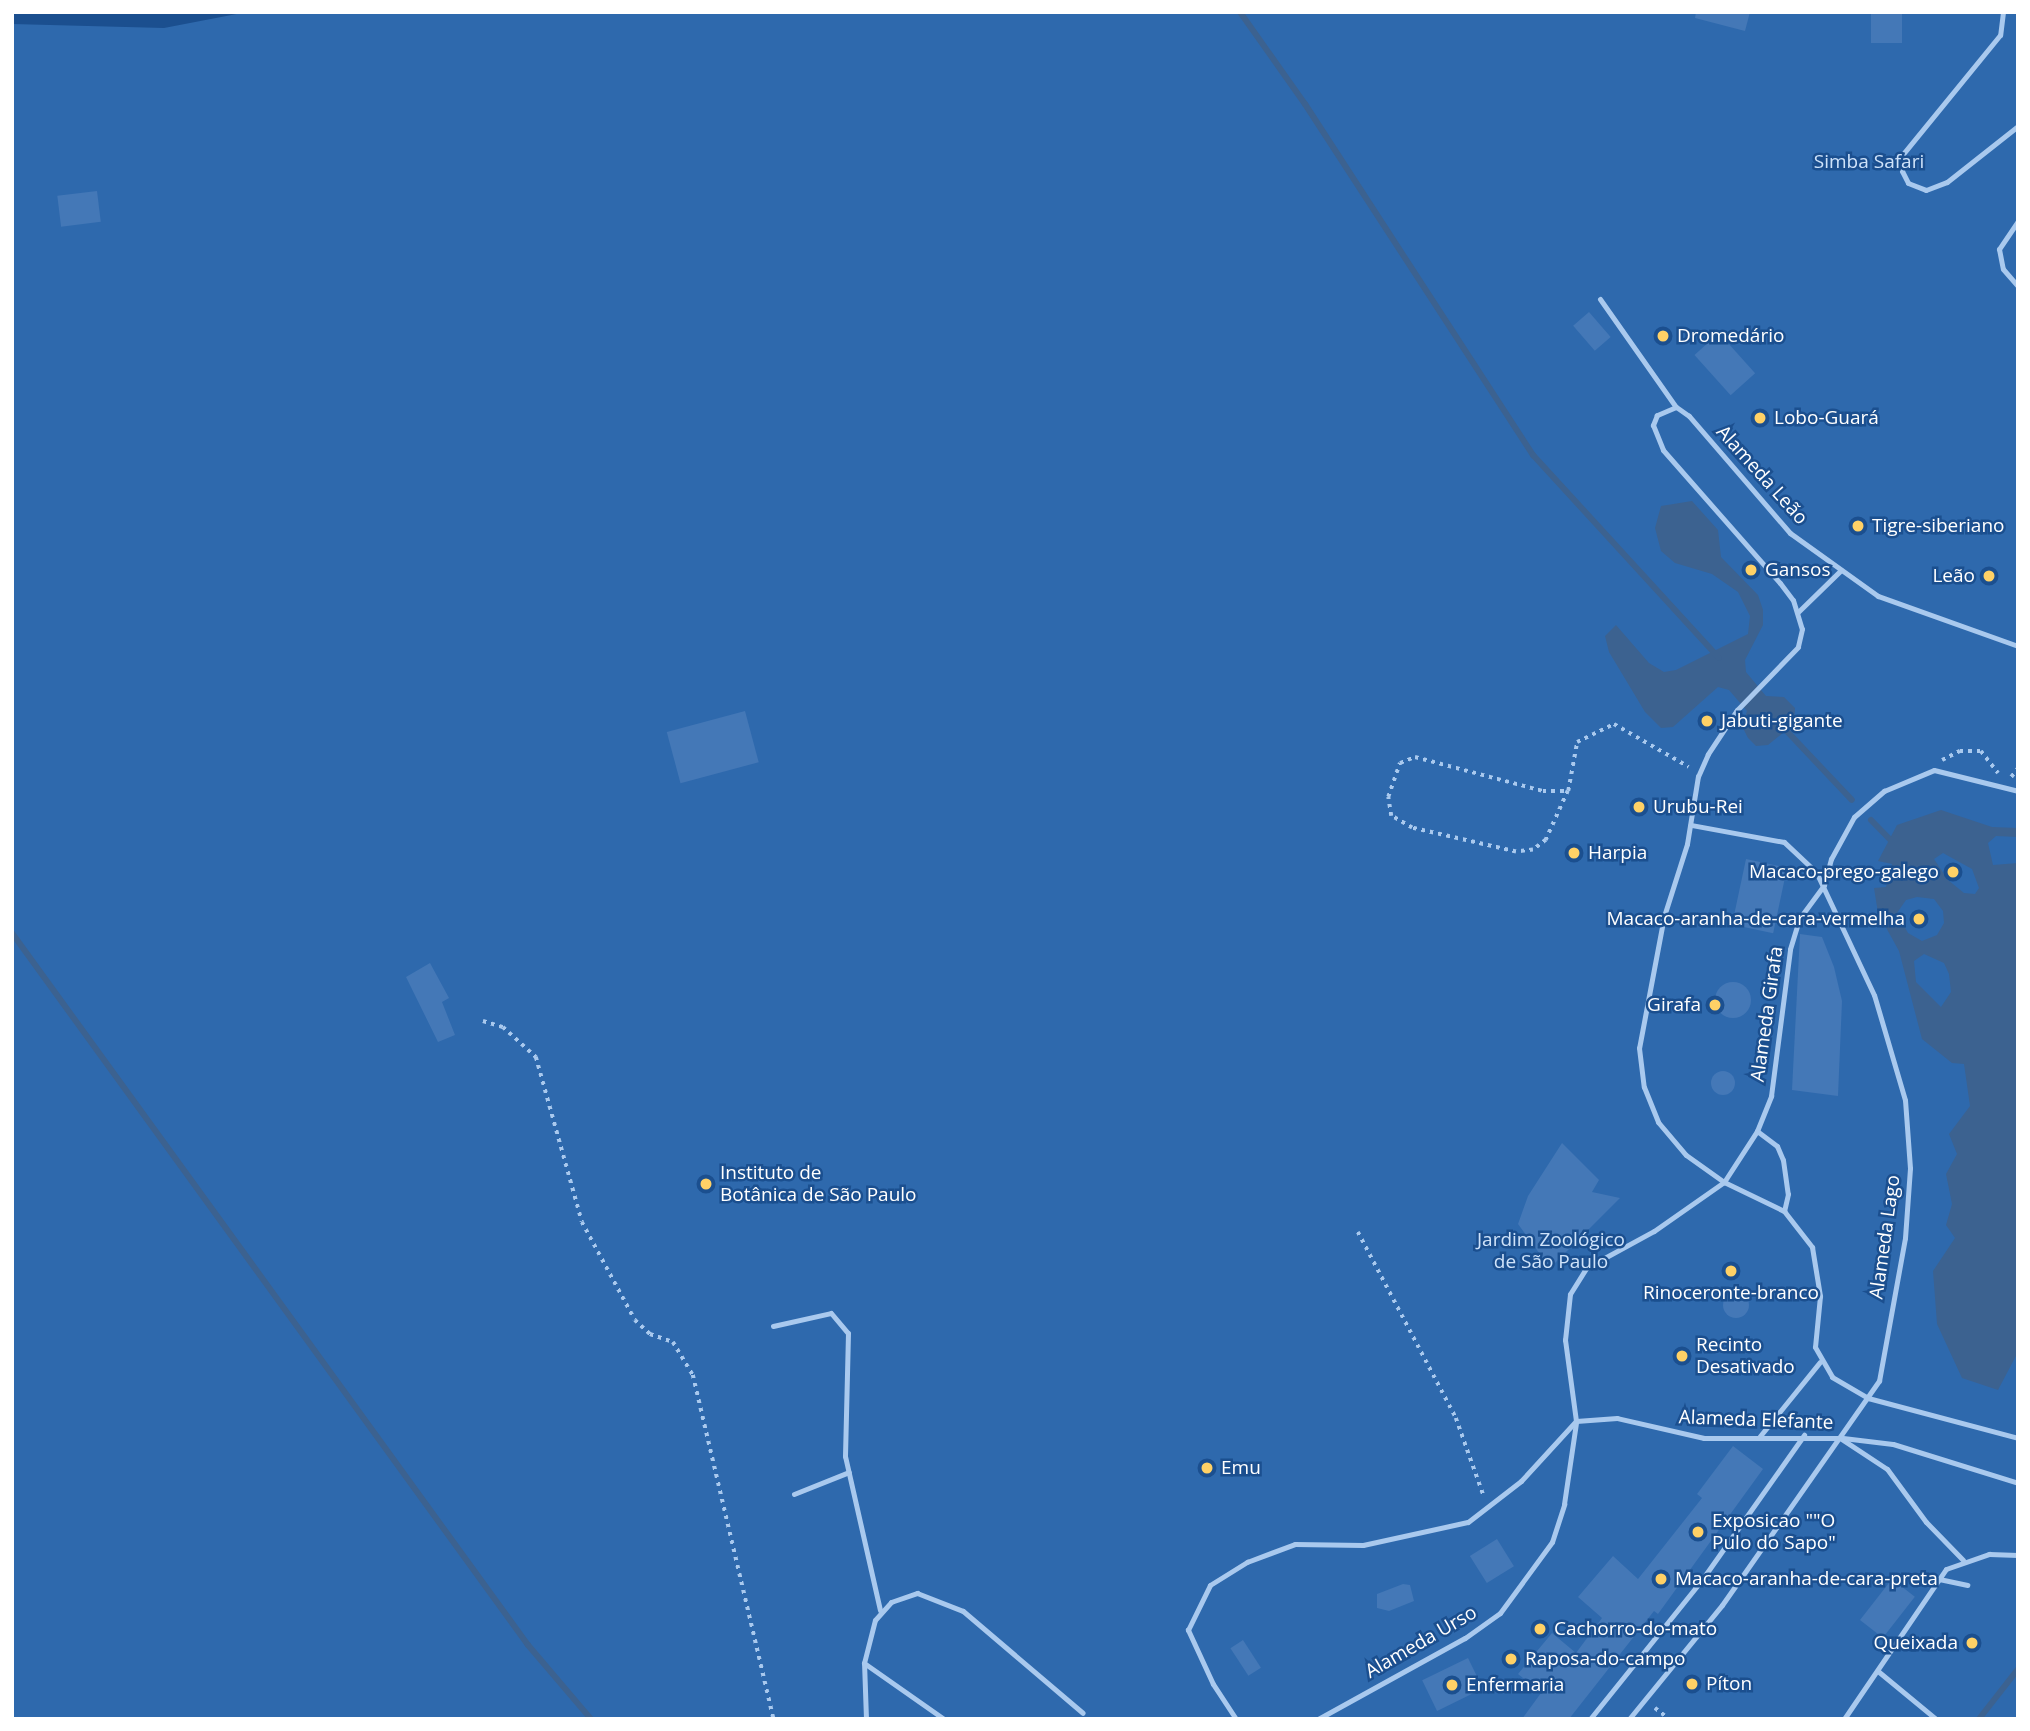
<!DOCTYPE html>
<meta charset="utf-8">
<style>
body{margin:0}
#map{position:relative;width:2030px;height:1731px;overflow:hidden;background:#1b4f8f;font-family:"Open Sans",sans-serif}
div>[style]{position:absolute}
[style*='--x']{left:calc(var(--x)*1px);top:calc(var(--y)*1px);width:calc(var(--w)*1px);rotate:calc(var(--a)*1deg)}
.green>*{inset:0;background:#2e69ad}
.water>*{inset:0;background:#3c6290}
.stream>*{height:6px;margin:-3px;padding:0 3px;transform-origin:3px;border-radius:3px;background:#3c6290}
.building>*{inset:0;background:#4478b7;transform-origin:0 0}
.round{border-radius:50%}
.path>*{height:3.5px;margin-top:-1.75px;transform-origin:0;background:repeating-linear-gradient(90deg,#a9c9ee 0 3.5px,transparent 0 8.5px)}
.service>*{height:5px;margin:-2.5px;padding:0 2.5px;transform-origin:2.5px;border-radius:2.5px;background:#a9c9ee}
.dots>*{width:19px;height:19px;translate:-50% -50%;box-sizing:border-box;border:4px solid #1b4f8f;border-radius:50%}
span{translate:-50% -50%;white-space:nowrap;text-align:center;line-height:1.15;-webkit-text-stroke:5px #1b4f8f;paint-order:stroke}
.park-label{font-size:19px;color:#cfe3fa}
.poi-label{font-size:19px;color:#fff}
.left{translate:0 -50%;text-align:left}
.right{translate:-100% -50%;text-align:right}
.street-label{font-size:19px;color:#fff}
.frame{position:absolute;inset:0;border:14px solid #fff;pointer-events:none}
</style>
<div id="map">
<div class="green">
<i style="clip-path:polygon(247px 12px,2018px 12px,2018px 1719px,12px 1719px,12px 24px,164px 28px)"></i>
</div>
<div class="water">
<i style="clip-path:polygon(1692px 501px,1718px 530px,1721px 557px,1758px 595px,1763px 610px,1763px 625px,1745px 660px,1746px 672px,1766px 696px,1784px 697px,1795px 708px,1794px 724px,1768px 745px,1756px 746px,1748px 738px,1742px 726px,1747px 711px,1729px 690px,1718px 687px,1673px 727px,1661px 728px,1645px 712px,1609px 652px,1605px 636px,1616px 625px,1649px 663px,1664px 672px,1676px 670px,1748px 634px,1750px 616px,1738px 592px,1712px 574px,1675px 563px,1661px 551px,1655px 528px,1661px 506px)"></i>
<i style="clip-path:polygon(evenodd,1941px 810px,1992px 827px,2018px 828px,2018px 837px,1996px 836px,1988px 843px,1993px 865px,2018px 863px,2018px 1352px,1998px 1390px,1962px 1378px,1937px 1324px,1933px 1271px,1955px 1238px,1946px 1225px,1952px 1204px,1946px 1174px,1957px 1154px,1949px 1134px,1970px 1106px,1964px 1064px,1952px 1063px,1922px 1039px,1899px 951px,1878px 913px,1874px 888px,1886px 887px,1892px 864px,1878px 861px,1897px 825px,1941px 810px,1943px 853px,1972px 869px,1979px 888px,1975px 894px,1964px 893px,1948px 880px,1934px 859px,1943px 853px,1941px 810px,1917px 897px,1934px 899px,1943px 911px,1944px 923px,1937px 935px,1922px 941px,1908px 933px,1897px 913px,1906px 900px,1917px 897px,1941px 810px,1924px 954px,1944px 963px,1949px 974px,1951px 992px,1941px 1007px,1916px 982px,1914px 961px,1924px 954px)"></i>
</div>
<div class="stream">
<i style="--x:1240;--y:12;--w:113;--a:54.8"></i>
<i style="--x:1305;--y:104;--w:419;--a:57"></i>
<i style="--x:1533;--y:455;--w:275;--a:47.5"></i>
<i style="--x:1781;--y:725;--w:103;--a:46.6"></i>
<i style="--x:1871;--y:820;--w:62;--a:45.7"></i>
<i style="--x:12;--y:933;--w:879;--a:54.07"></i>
<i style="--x:528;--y:1645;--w:97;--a:49.6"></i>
<i style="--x:1979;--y:1719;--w:63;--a:-52"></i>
</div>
<div class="building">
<i style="clip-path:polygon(1696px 12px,1750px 12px,1745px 31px,1695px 18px)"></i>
<i style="left:1871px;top:12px;width:31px;height:31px"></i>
<i style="left:97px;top:191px;width:31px;height:40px;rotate:83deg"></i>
<i style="left:1589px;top:312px;width:33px;height:21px;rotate:49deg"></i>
<i style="left:1719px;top:333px;width:54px;height:33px;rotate:48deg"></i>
<i style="left:745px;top:711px;width:53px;height:81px;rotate:75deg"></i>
<i style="left:1746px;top:859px;width:42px;height:67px;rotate:12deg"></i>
<i style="clip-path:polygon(1800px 934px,1822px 937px,1834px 967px,1842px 1001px,1838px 1096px,1792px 1090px)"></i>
<i style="clip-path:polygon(430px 963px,449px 998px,442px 1002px,455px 1035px,438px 1042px,406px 977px)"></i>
<i class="round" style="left:1715px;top:982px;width:36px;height:36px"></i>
<i class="round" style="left:1711px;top:1071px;width:24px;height:24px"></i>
<i style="clip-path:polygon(1562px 1143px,1599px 1180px,1592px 1192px,1620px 1198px,1550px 1268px,1518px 1224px,1528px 1196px)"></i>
<i class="round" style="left:1723px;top:1292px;width:26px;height:26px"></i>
<i style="clip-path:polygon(1733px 1446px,1763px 1469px,1658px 1614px,1654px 1611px,1569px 1719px,1522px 1719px,1541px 1693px,1518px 1674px,1552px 1633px,1576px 1653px,1602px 1618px,1578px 1597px,1613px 1556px,1638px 1579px,1702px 1498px,1697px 1494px)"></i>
<i style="left:1497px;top:1539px;width:32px;height:32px;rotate:58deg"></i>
<i style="left:1892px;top:1579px;width:29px;height:52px;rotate:38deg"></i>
<i style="clip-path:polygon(1403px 1584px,1410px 1585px,1414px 1601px,1389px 1611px,1377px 1608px,1377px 1594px)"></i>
<i style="left:1243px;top:1640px;width:33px;height:15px;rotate:57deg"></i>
<i style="left:1468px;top:1658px;width:34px;height:51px;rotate:64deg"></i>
</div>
<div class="path">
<i style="--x:1942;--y:760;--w:20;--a:-27"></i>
<i style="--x:1960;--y:751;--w:21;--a:0"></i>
<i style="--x:1981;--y:751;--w:28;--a:52"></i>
<i style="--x:2011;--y:777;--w:11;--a:-52"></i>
<i style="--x:1568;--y:791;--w:54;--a:114.2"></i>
<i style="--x:1546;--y:840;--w:16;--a:142"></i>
<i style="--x:1533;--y:850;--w:17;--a:173"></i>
<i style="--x:1516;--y:852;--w:107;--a:-167"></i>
<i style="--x:1412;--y:828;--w:24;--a:-150"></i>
<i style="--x:1391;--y:816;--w:19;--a:-99"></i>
<i style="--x:1388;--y:797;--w:36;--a:-71"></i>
<i style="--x:1400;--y:763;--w:16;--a:-22"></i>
<i style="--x:1415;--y:757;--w:132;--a:14.9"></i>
<i style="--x:1543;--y:791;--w:25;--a:0"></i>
<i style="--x:1568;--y:791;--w:50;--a:-79.6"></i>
<i style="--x:1577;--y:742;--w:41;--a:-25.9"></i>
<i style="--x:1614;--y:724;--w:86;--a:29.8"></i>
<i style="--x:483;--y:1021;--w:21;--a:17"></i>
<i style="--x:503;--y:1027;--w:45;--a:42.3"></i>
<i style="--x:536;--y:1057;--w:171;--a:74.4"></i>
<i style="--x:582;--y:1222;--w:111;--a:61.6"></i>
<i style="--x:635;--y:1320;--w:21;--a:43"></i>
<i style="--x:650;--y:1334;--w:24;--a:19"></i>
<i style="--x:673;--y:1342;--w:39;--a:59"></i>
<i style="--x:693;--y:1375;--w:353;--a:76.8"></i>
<i style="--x:1358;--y:1232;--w:210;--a:62.2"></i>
<i style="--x:1456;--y:1418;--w:81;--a:70.4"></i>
<i style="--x:1655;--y:1708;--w:18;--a:38"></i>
<i style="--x:1385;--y:1719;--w:10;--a:0"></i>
</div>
<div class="service">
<i style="--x:2003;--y:12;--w:23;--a:97"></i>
<i style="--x:2000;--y:35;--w:154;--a:129.2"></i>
<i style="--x:1903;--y:154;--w:17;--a:93"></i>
<i style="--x:1902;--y:171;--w:13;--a:63"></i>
<i style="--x:1908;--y:183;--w:19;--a:21"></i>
<i style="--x:1926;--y:190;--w:22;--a:-21"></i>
<i style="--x:1947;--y:182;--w:90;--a:-38.3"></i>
<i style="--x:2018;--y:221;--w:34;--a:124"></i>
<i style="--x:1999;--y:249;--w:20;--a:79"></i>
<i style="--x:2003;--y:269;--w:23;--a:49"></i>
<i style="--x:1600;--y:299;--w:132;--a:54.9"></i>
<i style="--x:1798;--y:612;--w:60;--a:-44.3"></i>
<i style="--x:2018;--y:646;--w:149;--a:-160.3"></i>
<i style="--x:1878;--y:596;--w:108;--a:-144.4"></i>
<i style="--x:1790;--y:533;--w:155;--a:-130.8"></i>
<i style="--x:1689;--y:416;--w:16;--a:-145"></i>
<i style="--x:1676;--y:407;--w:21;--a:157"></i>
<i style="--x:1657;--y:415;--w:11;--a:112"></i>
<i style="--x:1653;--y:425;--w:27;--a:68"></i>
<i style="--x:1663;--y:450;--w:177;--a:48.7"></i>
<i style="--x:1780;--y:583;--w:21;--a:53"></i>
<i style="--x:1793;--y:600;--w:30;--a:73"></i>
<i style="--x:1802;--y:629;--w:18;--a:103"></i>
<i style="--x:1798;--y:647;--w:88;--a:134.1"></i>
<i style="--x:1737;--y:710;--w:53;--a:123.4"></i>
<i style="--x:1708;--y:754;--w:24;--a:114"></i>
<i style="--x:1698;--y:776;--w:69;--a:99.2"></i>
<i style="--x:1687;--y:844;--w:76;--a:107.7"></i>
<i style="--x:1664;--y:916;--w:134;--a:100.7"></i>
<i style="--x:1639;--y:1048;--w:39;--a:83"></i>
<i style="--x:1644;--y:1087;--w:38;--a:68"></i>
<i style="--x:1658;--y:1122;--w:43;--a:49.7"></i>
<i style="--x:1686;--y:1155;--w:47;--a:35.4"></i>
<i style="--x:1724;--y:1182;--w:61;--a:-57.1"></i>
<i style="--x:1757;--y:1131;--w:38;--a:-68"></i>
<i style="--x:1771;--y:1096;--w:148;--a:-82.6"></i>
<i style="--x:1790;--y:949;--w:31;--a:-73"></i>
<i style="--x:1799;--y:919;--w:42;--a:-53.7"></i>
<i style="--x:1824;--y:885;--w:27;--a:-75"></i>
<i style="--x:1831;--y:859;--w:48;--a:-61.3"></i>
<i style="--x:1854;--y:817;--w:40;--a:-41"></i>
<i style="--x:1884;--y:791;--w:54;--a:-22.8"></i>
<i style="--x:1934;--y:770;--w:87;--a:14"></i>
<i style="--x:1757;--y:1131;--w:25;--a:37"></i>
<i style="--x:1777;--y:1146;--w:15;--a:67"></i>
<i style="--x:1783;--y:1160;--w:34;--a:82"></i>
<i style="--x:1788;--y:1194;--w:17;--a:103"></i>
<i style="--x:773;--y:1326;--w:59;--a:-12.6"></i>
<i style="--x:831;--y:1313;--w:26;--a:50"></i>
<i style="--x:848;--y:1333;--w:123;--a:91.4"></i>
<i style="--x:845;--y:1456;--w:158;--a:77.2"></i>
<i style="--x:1760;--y:1436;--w:95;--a:-51"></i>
<i style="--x:1843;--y:1438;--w:50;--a:6.8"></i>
<i style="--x:1893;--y:1444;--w:131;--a:17.3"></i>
<i style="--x:794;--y:1494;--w:59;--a:-21.8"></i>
<i style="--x:1963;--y:1560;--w:53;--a:-134.2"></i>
<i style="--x:1926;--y:1522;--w:66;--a:-126.3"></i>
<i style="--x:1887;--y:1469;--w:56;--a:-146.6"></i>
<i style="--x:1840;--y:1438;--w:136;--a:180"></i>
<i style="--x:1704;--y:1438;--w:89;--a:-167.1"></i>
<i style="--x:1617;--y:1418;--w:41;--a:175.8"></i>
<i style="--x:1576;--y:1421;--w:82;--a:-97.7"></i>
<i style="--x:1565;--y:1340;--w:46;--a:-83.8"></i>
<i style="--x:1570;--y:1294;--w:31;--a:-58"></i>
<i style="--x:1586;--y:1268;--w:77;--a:-28.6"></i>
<i style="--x:1654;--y:1231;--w:85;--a:-35"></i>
<i style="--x:1724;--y:1182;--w:67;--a:25.8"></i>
<i style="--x:1784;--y:1211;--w:46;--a:52.1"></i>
<i style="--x:1812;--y:1247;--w:50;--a:80.7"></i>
<i style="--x:1820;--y:1296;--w:51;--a:95.6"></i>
<i style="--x:1815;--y:1347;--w:34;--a:60"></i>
<i style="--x:1832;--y:1377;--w:42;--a:30.3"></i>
<i style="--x:1868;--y:1398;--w:155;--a:14.9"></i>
<i style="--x:1939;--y:1579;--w:29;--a:12"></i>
<i style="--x:864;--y:1663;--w:98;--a:35"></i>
<i style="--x:1879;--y:1672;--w:74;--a:39.5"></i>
<i style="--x:866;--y:1719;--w:56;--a:-92"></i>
<i style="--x:864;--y:1663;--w:44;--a:-75.7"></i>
<i style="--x:875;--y:1620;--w:24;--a:-48"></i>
<i style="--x:891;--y:1602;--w:28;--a:-19"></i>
<i style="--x:917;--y:1593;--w:49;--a:21.4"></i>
<i style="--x:963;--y:1611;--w:157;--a:40.4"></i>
<i style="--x:1236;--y:1719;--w:42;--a:-123.3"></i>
<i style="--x:1213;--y:1684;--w:60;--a:-114.8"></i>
<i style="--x:1188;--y:1630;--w:50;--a:-63.9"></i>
<i style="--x:1210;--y:1585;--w:44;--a:-31.9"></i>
<i style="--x:1247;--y:1562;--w:51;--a:-20.6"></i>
<i style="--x:1295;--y:1544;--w:68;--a:0.8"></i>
<i style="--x:1363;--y:1545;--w:107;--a:-12.4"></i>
<i style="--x:1468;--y:1522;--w:67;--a:-37.7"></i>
<i style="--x:1521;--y:1481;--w:81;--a:-47.5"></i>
<i style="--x:1318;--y:1719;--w:168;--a:-28.9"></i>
<i style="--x:1465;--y:1638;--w:43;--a:-35.5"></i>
<i style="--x:1500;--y:1613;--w:88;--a:-53.8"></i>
<i style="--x:1552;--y:1542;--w:40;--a:-72"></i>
<i style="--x:1564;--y:1504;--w:82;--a:-81.6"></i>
<i style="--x:1590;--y:1719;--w:177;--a:-51.2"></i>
<i style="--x:1701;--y:1581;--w:179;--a:-54.8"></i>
<i style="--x:1629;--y:1719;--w:147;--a:-50.8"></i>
<i style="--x:1722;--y:1605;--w:274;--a:-55"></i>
<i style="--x:1879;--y:1381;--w:145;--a:-79.7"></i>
<i style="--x:1905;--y:1238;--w:70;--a:-85.9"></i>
<i style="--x:1910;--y:1168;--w:68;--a:-94.2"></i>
<i style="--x:1905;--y:1100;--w:109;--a:-106.4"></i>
<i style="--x:1874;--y:995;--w:136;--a:-115.2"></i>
<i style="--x:1816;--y:872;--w:44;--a:-136.8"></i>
<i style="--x:1784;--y:842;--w:95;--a:-169.6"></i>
<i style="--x:1844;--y:1719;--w:181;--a:-55.8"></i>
<i style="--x:1946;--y:1569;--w:46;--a:-19.2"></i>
<i style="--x:1989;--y:1554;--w:29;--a:2"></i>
</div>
<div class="dots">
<i style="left:1663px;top:336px;background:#ffd166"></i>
<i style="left:1760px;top:418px;background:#ffd166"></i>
<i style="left:1858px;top:526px;background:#ffd166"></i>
<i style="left:1751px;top:570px;background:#ffd166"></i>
<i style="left:1989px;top:576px;background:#ffd166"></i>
<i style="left:1707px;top:721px;background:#ffd166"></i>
<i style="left:1639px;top:807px;background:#ffd166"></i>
<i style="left:1574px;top:853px;background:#ffd166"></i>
<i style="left:1953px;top:872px;background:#ffd166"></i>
<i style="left:1919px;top:919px;background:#ffd166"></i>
<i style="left:1715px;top:1005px;background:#ffd166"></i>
<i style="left:706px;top:1184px;background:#ffd166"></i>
<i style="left:1731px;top:1271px;background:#ffd166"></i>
<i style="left:1682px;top:1356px;background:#ffd166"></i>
<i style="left:1207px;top:1468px;background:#ffd166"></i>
<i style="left:1698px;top:1532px;background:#ffd166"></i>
<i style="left:1661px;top:1579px;background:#ffd166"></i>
<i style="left:1540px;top:1629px;background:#ffd166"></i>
<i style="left:1972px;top:1643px;background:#ffd166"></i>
<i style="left:1511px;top:1659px;background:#ffd166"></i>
<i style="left:1692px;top:1684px;background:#ffd166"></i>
<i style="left:1452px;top:1685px;background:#ffd166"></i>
</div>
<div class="park-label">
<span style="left:1869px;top:162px">Simba Safari</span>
<span style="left:1551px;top:1251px">Jardim Zoológico<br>de São Paulo</span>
</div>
<div class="poi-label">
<span class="left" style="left:1677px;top:336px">Dromedário</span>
<span class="left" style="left:1774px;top:418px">Lobo-Guará</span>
<span class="left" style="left:1872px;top:526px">Tigre-siberiano</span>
<span class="left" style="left:1765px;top:570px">Gansos</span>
<span class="right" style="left:1975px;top:576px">Leão</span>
<span class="left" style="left:1721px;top:721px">Jabuti-gigante</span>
<span class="left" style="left:1653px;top:807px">Urubu-Rei</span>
<span class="left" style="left:1588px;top:853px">Harpia</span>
<span class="right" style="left:1939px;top:872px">Macaco-prego-galego</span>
<span class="right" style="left:1905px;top:919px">Macaco-aranha-de-cara-vermelha</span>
<span class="right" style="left:1701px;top:1005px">Girafa</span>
<span class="left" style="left:720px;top:1184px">Instituto de<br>Botânica de São Paulo</span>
<span style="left:1731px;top:1293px">Rinoceronte-branco</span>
<span class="left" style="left:1696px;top:1356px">Recinto<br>Desativado</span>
<span class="left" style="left:1221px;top:1468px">Emu</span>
<span class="left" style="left:1712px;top:1532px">Exposicao ""O<br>Pulo do Sapo"</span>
<span class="left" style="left:1675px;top:1579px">Macaco-aranha-de-cara-preta</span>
<span class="left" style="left:1554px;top:1629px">Cachorro-do-mato</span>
<span class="right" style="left:1958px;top:1643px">Queixada</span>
<span class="left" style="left:1525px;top:1659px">Raposa-do-campo</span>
<span class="left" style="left:1706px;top:1684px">Píton</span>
<span class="left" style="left:1466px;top:1685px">Enfermaria</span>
</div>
<div class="street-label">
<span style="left:1762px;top:475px;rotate:48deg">Alameda Leão</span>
<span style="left:1767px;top:1014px;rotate:-82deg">Alameda Girafa</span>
<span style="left:1885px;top:1237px;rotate:-82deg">Alameda Lago</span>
<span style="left:1756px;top:1420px;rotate:2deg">Alameda Elefante</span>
<span style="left:1421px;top:1642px;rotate:-30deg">Alameda Urso</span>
</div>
<div class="frame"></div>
</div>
